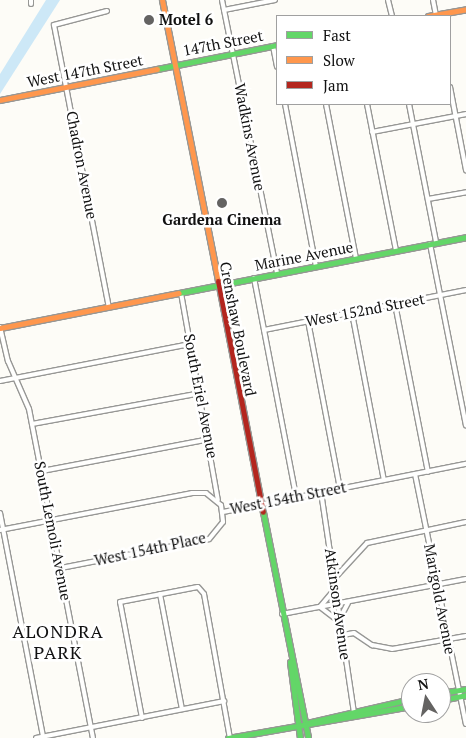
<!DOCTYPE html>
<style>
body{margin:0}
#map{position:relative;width:466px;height:738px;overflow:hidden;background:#fdfcf7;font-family:"PT Serif",serif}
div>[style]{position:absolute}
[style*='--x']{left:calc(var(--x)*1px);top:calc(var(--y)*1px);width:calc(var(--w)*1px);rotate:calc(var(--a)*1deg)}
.water>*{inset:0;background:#cde8f7}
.roads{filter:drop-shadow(1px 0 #979795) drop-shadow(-1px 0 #979795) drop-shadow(0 1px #979795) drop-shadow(0 -1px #979795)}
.street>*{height:4px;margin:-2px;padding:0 2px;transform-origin:2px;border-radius:2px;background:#fffffe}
.fast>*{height:5px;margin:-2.5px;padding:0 2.5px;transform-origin:2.5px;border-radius:2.5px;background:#63d668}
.slow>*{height:5px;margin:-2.5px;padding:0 2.5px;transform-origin:2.5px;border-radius:2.5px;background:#ff974d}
.jam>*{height:5px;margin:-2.5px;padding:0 2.5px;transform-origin:2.5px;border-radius:2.5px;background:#b3261e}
.dots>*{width:14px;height:14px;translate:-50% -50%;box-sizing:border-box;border:2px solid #fff;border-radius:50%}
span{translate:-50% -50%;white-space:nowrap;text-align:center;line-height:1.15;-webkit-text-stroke:5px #fff;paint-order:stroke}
.poi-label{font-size:15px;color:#111;font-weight:700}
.left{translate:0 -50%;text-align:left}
.street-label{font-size:15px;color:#111}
.quarter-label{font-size:18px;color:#111;letter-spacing:1px}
.legend{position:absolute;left:276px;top:15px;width:175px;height:90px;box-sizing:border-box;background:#fff;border:1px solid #a0a0a0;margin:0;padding:6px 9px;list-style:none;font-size:15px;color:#111}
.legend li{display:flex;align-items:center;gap:10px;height:25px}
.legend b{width:25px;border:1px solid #a0a0a0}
.north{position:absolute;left:401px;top:673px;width:50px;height:50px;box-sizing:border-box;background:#fff;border:1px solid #a0a0a0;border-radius:50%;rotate:349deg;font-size:14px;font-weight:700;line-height:20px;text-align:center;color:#111}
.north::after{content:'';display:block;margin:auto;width:18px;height:22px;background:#646362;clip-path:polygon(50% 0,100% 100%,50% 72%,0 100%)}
</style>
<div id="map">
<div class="water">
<i style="clip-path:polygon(46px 0,60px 0,0 94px,0 74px)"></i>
</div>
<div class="roads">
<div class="street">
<i style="--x:31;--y:0;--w:4;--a:90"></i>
<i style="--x:222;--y:0;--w:279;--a:78.6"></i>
<i style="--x:388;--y:0;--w:16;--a:76"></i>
<i style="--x:433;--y:0;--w:15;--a:79"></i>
<i style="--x:224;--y:10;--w:52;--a:-11.1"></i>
<i style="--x:107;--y:11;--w:55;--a:165.2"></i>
<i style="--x:54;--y:25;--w:287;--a:79"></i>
<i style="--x:273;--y:46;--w:21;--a:79"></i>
<i style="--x:450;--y:87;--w:85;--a:79.1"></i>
<i style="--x:285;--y:104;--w:165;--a:79.2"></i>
<i style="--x:326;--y:104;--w:157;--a:79"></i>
<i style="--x:367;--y:104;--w:149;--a:78.8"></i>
<i style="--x:409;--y:104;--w:141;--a:78.9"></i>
<i style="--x:372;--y:132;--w:96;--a:-10.8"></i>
<i style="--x:428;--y:199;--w:39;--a:-10"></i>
<i style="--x:430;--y:244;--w:185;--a:78.8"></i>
<i style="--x:254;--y:278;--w:223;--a:79.1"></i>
<i style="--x:181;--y:293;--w:210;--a:79.9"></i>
<i style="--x:395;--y:304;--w:171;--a:78.9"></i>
<i style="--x:352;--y:313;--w:170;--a:79.2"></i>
<i style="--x:308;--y:321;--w:171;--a:79.2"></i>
<i style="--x:0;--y:327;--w:35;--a:77"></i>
<i style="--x:8;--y:361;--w:52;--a:66.4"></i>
<i style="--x:29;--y:409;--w:335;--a:79"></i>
<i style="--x:264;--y:330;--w:206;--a:-11.2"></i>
<i style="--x:0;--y:381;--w:195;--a:-11"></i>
<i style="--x:32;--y:424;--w:172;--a:-10.4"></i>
<i style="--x:42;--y:471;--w:171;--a:-10.8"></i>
<i style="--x:415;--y:474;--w:255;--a:78.5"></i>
<i style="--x:321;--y:492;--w:223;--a:81.5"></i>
<i style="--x:223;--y:512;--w:248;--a:-11.2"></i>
<i style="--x:0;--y:513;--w:228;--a:79.1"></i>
<i style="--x:0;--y:530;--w:196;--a:-10.9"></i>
<i style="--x:192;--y:493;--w:14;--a:0"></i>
<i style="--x:206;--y:493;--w:19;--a:39"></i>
<i style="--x:221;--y:505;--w:17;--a:83"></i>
<i style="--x:223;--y:522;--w:22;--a:129"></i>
<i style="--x:209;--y:539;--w:151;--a:168.9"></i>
<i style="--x:334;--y:579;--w:49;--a:-47.5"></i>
<i style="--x:367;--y:543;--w:101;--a:-12"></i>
<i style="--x:335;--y:589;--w:23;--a:130"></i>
<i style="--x:320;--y:607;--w:25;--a:37"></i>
<i style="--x:160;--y:594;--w:117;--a:79.2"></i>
<i style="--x:282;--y:614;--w:187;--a:-10.8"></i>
<i style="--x:340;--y:618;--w:17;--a:-62"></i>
<i style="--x:343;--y:635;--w:11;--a:-10"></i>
<i style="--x:354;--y:633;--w:22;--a:34"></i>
<i style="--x:372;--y:645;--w:20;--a:11"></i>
<i style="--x:392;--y:649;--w:75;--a:-10"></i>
<i style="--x:142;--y:718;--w:118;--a:-100.7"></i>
<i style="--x:120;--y:602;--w:79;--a:-10.9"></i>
<i style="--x:198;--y:587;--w:9;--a:49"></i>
<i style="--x:204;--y:594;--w:146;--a:79.8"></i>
<i style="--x:36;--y:738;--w:192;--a:-11.1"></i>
</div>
<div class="fast">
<i style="--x:157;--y:69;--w:122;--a:-11.3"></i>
<i style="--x:179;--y:293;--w:292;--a:-11"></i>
<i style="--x:263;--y:512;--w:230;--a:78.7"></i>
<i style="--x:290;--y:662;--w:77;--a:82.5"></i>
<i style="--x:441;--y:693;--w:25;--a:-9"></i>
<i style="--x:441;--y:700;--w:25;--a:-11"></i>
<i style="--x:307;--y:723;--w:107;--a:-13"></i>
<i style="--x:228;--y:738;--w:186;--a:-9.9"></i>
</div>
<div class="slow">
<i style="--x:162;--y:0;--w:287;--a:78.7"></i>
<i style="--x:428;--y:16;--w:39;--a:-10"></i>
<i style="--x:0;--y:100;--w:160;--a:-11.2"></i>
<i style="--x:0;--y:328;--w:182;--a:-11.1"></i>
</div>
<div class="jam">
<i style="--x:218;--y:281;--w:235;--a:79"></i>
</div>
</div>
<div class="dots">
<i style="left:149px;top:20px;background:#646362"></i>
<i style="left:222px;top:203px;background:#646362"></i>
</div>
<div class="poi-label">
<span class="left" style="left:159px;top:20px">Motel 6</span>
<span style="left:222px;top:220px">Gardena Cinema</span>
</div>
<div class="street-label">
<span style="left:223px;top:43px;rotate:-11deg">147th Street</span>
<span style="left:85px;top:71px;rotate:-11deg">West 147th Street</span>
<span style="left:250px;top:137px;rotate:79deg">Wadkins Avenue</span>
<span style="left:82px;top:165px;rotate:79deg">Chadron Avenue</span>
<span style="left:304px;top:256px;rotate:-11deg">Marine Avenue</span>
<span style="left:365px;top:310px;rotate:-11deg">West 152nd Street</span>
<span style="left:238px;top:329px;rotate:79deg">Crenshaw Boulevard</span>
<span style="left:201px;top:396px;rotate:79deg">South Eriel Avenue</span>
<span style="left:288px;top:498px;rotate:-11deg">West 154th Street</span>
<span style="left:53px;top:531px;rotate:79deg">South Lemoli Avenue</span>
<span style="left:150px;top:549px;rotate:-12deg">West 154th Place</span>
<span style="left:440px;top:599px;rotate:79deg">Marigold Avenue</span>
<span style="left:338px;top:604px;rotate:82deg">Atkinson Avenue</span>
</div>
<div class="quarter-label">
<span style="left:58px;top:642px">ALONDRA<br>PARK</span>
</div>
<ul class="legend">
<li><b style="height:6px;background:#63d668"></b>Fast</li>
<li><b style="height:6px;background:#ff974d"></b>Slow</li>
<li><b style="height:6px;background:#b3261e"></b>Jam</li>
</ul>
<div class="north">N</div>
</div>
